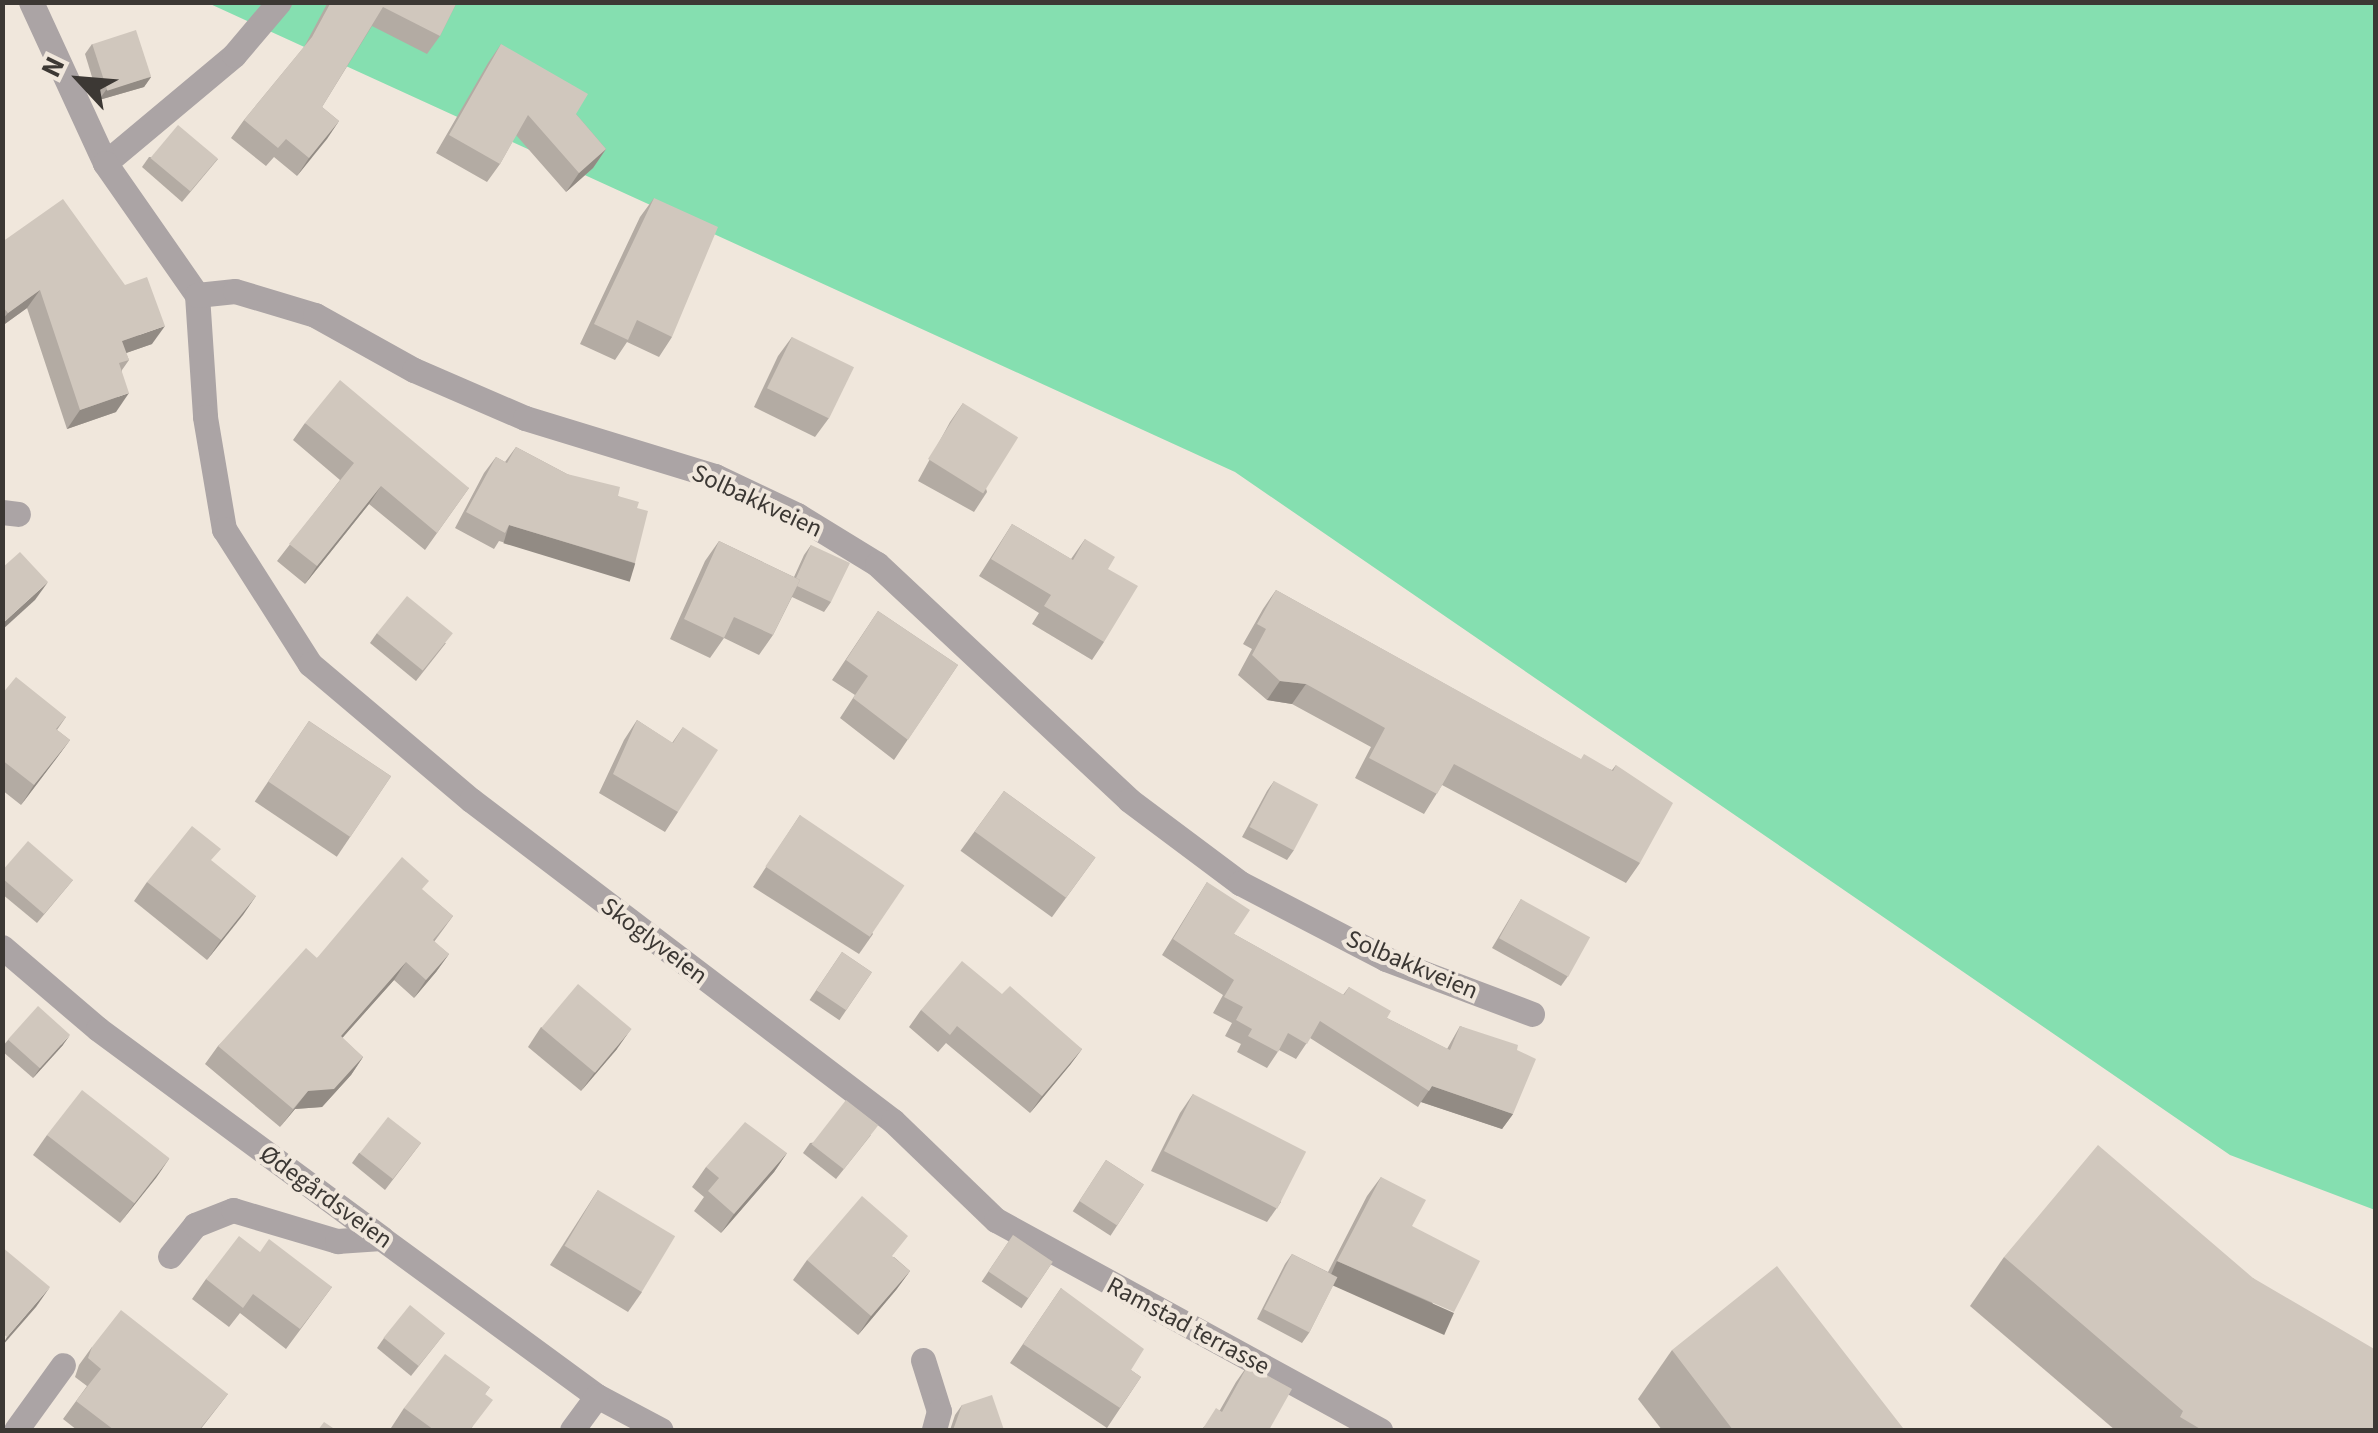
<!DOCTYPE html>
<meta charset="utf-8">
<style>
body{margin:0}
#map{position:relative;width:2378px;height:1433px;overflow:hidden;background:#f0e7dc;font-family:"Source Sans 3",sans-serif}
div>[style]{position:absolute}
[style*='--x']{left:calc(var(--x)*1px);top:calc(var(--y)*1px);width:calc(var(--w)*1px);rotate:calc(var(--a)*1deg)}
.green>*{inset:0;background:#85dfb0}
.lane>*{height:25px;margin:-12.5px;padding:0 12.5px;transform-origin:12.5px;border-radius:12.5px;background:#aba4a5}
.street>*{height:25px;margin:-12.5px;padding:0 12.5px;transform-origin:12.5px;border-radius:12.5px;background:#aba4a5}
.wall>*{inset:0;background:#b3aba3;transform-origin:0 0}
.shaded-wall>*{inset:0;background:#928b84;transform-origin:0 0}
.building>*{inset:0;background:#d0c7bd;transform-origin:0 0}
span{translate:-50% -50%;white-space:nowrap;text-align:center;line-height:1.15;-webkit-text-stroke:8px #f0e7dc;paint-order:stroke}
.street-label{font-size:25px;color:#3c3834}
.frame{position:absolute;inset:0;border:5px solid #3c3834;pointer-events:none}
.north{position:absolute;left:30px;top:30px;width:100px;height:100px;-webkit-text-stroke:8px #f0e7dc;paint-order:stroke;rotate:296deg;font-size:28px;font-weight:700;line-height:40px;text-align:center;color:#3c3834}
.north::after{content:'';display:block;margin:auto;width:35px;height:45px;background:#3c3834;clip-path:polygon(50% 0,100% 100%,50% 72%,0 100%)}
</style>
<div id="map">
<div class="green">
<i style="clip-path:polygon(208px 3px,2375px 3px,2375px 1210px,2230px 1155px,1235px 472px)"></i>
</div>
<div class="lane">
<i style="--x:105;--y:163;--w:168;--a:-39.9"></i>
<i style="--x:234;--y:55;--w:70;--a:-49.7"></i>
<i style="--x:170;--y:1256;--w:40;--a:-51"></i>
<i style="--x:195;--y:1225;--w:41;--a:-21.5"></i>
<i style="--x:233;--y:1210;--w:109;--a:16.6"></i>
<i style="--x:337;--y:1241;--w:44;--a:-3.9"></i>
<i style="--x:923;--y:1360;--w:53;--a:72.6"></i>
<i style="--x:939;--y:1411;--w:20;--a:105"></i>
<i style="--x:16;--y:1430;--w:80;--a:-54.1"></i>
</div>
<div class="street">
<i style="--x:31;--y:2;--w:177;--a:65.3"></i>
<i style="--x:105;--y:163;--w:161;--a:55.1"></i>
<i style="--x:197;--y:295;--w:122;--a:86.2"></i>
<i style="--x:205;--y:417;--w:114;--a:80.4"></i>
<i style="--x:224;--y:529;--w:160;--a:57.5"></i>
<i style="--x:310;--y:664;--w:211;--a:40.2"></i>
<i style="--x:471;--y:800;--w:530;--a:37.26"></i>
<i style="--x:893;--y:1121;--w:143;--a:43.9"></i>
<i style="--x:996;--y:1220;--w:438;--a:28.7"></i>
<i style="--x:197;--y:295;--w:38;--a:-6"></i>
<i style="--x:235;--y:291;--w:84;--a:16.7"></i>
<i style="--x:315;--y:315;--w:113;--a:29.1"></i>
<i style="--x:414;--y:370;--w:121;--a:23.4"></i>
<i style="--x:525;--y:418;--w:199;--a:17"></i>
<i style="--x:715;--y:476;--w:91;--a:25.4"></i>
<i style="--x:797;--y:515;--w:94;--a:31.5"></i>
<i style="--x:877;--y:564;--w:345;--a:43.1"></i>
<i style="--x:1129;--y:800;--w:139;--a:36.8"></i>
<i style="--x:1240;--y:883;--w:165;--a:27.5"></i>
<i style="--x:1386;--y:959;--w:156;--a:20.6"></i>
<i style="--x:2;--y:512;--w:16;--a:7"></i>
<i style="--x:2;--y:947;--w:126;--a:40.5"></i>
<i style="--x:98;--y:1029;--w:352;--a:36.4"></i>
<i style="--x:381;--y:1238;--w:268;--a:36.2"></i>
<i style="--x:597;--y:1396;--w:72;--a:28"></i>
<i style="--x:572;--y:1430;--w:42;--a:-53.7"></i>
</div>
<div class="wall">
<i style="clip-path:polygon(328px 2px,457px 2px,440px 36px,427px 54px,372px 26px,322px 107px,339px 121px,297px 176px,274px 157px,266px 166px,231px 138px,244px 120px,304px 47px)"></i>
<i style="clip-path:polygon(92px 44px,151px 77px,144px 87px,99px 100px,85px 54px)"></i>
<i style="clip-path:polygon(501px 44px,576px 114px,606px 149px,593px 168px,566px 192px,516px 135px,500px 164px,487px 182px,436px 153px,488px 63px)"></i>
<i style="clip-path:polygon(149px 157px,218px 159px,182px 202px,142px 167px)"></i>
<i style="clip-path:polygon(654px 198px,672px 337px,659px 357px,627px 342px,615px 360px,580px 344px,640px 217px)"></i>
<i style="clip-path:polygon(2px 242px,152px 344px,126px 353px,129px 360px,122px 370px,116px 412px,67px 429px,27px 308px,2px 326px)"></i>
<i style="clip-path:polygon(792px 337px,829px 418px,815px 437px,754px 407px,778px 356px)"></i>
<i style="clip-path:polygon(963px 403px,987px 492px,974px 512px,918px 481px,950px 422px)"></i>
<i style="clip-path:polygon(305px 423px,469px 488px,425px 550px,369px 504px,305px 584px,277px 561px,340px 480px,293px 440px)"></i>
<i style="clip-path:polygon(516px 447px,567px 474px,618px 496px,637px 508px,635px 563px,624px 579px,499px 541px,494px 549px,455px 528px,484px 473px,496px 457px,505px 462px)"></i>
<i style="clip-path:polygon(1012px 524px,1071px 559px,1085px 539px,1108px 569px,1104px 642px,1092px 660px,1032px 624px,1039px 613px,979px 576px)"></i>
<i style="clip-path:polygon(719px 541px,794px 577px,804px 555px,811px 545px,831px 602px,824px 612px,792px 597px,773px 635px,759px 655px,724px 638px,710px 658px,670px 639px,705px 561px)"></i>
<i style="clip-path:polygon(1276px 590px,1580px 759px,1612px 770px,1616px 765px,1640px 863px,1626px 883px,1442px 785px,1424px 814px,1355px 778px,1371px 747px,1292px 704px,1267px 700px,1238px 675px,1252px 649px,1243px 644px,1263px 609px)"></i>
<i style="clip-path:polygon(878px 611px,958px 665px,894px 760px,840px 718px,855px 695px,832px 680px)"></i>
<i style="clip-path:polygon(377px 633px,446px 643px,416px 681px,370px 643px)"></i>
<i style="clip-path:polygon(2px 694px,66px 717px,57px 730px,70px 740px,21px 805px,2px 790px)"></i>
<i style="clip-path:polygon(637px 720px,672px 743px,683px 727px,678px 812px,665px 832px,599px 793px,624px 740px)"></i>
<i style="left:309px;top:721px;width:99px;height:97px;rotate:34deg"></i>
<i style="clip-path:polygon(1274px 781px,1294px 850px,1287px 860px,1242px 837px,1267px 791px)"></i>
<i style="left:1004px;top:791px;width:113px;height:74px;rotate:36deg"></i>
<i style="clip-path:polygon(800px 815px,873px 934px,859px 954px,753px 887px)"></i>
<i style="clip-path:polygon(2px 871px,73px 880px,37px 923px,2px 894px)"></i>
<i style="clip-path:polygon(147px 882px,256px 896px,207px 960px,134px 901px)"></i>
<i style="clip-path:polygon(1207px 882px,1234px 934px,1343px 995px,1349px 987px,1387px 1018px,1447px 1049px,1460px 1026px,1517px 1050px,1513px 1114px,1502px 1129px,1421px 1102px,1418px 1107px,1310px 1038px,1296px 1059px,1279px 1050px,1267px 1068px,1237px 1052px,1241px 1044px,1225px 1036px,1232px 1023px,1213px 1013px,1223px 995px,1162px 955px)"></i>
<i style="clip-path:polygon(422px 890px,453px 916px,434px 942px,449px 954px,436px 972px,414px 998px,394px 980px,342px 1038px,363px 1057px,351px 1075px,322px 1107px,295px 1109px,280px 1127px,205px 1064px,218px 1046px,317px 958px)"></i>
<i style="clip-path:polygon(1521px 899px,1568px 976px,1561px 986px,1492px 948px)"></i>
<i style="left:842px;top:952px;width:36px;height:58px;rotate:34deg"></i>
<i style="clip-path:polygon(1002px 994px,1082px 1049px,1070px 1065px,1030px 1113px,946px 1043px,938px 1052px,909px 1027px,921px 1010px)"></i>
<i style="clip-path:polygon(541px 1027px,617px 1049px,581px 1091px,528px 1047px)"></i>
<i style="clip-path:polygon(8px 1040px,63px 1045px,33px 1078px,2px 1051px,2px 1047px)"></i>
<i style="clip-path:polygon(1193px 1094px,1281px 1202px,1267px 1222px,1151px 1171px,1180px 1113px)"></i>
<i style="clip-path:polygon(47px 1135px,169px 1159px,120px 1223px,33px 1155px)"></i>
<i style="clip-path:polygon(871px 1135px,836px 1179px,803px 1153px,810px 1143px)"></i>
<i style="clip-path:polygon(421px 1143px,385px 1190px,352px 1163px,359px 1153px)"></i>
<i style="clip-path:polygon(787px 1153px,774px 1172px,721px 1233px,694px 1211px,704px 1197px,692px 1187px,706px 1167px)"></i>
<i style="left:1106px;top:1160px;width:45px;height:61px;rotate:33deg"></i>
<i style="clip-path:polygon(1381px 1177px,1412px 1226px,1440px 1331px,1333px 1285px,1309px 1333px,1302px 1343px,1257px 1319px,1285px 1264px,1292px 1254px,1328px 1272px,1367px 1196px)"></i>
<i style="clip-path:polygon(598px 1190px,642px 1292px,628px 1312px,550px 1265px)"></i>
<i style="left:1013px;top:1235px;width:48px;height:56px;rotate:34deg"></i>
<i style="clip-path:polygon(260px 1252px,332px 1287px,286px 1349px,240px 1313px,229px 1327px,192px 1299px,206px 1279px)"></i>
<i style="clip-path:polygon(894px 1257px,910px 1271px,896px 1290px,858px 1335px,793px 1280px,807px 1260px)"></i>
<i style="clip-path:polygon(2004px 1257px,2253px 1278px,2376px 1430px,2115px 1430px,1970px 1306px)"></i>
<i style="clip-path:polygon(1061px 1288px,1131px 1370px,1141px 1377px,1107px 1428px,1010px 1363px)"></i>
<i style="clip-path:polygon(445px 1333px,411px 1376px,377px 1348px,384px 1338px)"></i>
<i style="clip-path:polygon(92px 1347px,228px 1394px,200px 1430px,77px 1430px,63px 1419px,87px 1386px,75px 1377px,79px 1365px)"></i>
<i style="clip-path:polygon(1672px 1350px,1906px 1430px,1662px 1430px,1638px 1399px)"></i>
<i style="clip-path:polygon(1248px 1365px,1292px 1389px,1201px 1430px,1220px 1410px,1236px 1382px)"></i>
<i style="clip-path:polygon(490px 1387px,485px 1394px,471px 1430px,394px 1430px,391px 1428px,404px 1408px)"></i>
<i style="clip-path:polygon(962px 1405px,1004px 1430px,950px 1430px,955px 1415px)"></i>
</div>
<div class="shaded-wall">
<i style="clip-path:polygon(151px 77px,144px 87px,99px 100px,106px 90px)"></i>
<i style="clip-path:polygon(339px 121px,327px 139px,297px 176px,309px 158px)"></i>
<i style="clip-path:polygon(606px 149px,593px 168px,566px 192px,579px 173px)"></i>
<i style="clip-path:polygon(40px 290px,27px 308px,2px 326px,2px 320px,8px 313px)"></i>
<i style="clip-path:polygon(165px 326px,152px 344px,109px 359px,122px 341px)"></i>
<i style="clip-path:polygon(129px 393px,116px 412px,67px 429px,80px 410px)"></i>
<i style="clip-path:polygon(381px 486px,369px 504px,305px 584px,317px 566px)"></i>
<i style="left:509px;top:525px;width:132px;height:19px;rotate:17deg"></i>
<i style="clip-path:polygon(48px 582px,35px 600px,2px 630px,2px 624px)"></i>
<i style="clip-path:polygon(1280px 681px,1306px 684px,1292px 704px,1267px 700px)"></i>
<i style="clip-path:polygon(70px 740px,56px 759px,21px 805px,34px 785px)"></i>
<i style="clip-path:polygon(256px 896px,243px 915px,207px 960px,221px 940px)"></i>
<i style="clip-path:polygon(449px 954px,436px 972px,414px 998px,426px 980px)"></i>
<i style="clip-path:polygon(406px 962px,394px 980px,328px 1054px,341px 1036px)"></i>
<i style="clip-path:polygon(631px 1029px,617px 1049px,581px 1091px,595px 1072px)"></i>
<i style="clip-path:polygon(70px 1035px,63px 1045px,33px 1078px,40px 1068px)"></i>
<i style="clip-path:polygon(1082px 1049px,1070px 1065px,1030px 1113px,1042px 1096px)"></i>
<i style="clip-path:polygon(363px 1057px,351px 1075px,322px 1107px,295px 1109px,280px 1127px,308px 1091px)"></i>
<i style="clip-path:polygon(1432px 1086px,1513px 1114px,1502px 1129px,1421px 1102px)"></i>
<i style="clip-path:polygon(787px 1153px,774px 1172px,721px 1233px,734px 1214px)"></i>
<i style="clip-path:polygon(169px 1159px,156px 1178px,120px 1223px,134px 1204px)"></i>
<i style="left:1337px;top:1261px;width:128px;height:24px;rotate:24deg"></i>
<i style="clip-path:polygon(910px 1271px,896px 1290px,858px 1335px,871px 1316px)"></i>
<i style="clip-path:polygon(50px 1287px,36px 1307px,2px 1346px,7px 1337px)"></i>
</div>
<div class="building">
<i style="clip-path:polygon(331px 2px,457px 2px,440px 36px,383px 7px,322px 107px,339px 121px,309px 158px,286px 139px,278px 148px,244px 120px,312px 37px)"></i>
<i style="left:136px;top:30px;width:49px;height:46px;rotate:72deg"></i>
<i style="clip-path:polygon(501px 44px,588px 94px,576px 114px,606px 149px,579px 173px,528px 115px,500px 164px,449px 135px)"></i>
<i style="left:178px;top:125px;width:52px;height:43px;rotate:40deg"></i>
<i style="clip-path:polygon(654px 198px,718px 227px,672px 337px,637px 320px,628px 340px,594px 324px)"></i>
<i style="clip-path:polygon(63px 199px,125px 285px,147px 277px,165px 326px,122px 341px,129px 360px,119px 363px,129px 393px,80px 410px,40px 290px,8px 313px,2px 306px,2px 242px)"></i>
<i style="left:792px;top:337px;width:69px;height:57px;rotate:26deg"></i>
<i style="clip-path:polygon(340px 380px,469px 488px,437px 533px,381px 486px,317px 566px,289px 544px,354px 463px,305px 423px)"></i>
<i style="left:963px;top:403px;width:65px;height:66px;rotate:32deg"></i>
<i style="clip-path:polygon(516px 447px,567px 474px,620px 487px,618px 496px,639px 502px,637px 508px,648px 511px,635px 563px,509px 525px,505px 533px,466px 512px,496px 457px,507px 463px)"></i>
<i style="clip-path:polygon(1012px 524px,1073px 560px,1085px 539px,1115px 557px,1108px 569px,1138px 586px,1104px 642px,1044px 606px,1051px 595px,991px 559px)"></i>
<i style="clip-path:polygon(719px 541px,800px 580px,773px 635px,734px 617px,724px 638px,684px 619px)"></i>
<i style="clip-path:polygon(811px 545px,850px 563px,831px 602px,797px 586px,800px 580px,796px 578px)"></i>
<i style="clip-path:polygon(20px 552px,48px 582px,2px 624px,2px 568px)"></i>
<i style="clip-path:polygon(1276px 590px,1581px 759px,1584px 754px,1613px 771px,1616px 765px,1673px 803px,1640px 863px,1454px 764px,1437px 794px,1369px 758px,1385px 728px,1306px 684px,1280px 681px,1252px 655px,1266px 629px,1257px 624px)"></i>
<i style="left:407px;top:596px;width:59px;height:48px;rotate:39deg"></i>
<i style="clip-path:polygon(878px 611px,958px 665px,908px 740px,853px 698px,868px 676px,846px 660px)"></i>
<i style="clip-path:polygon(16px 677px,66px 717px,56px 729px,70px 740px,34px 785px,2px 760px,2px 694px)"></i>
<i style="clip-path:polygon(637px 720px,673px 743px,683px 727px,718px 750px,678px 812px,613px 774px)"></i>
<i style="left:309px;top:721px;width:99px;height:73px;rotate:34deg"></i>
<i style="left:1274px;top:781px;width:50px;height:52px;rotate:28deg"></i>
<i style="left:1004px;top:791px;width:113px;height:50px;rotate:36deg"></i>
<i style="left:800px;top:815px;width:126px;height:62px;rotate:34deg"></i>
<i style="clip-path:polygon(192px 826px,221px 849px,211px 860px,256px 896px,221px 940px,147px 882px)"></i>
<i style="clip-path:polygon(28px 841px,73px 880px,44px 914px,2px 878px,2px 871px)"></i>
<i style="clip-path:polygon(402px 857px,429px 881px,422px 889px,453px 916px,433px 940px,449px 954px,426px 980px,406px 962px,341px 1036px,363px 1057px,334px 1089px,308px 1091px,293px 1109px,218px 1046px,306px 948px,317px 958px)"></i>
<i style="clip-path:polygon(1207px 882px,1250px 910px,1234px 934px,1344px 995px,1349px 987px,1391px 1011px,1387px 1018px,1450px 1050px,1460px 1026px,1518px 1045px,1517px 1050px,1536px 1059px,1513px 1114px,1432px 1086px,1429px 1091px,1320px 1021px,1307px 1044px,1288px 1033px,1278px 1052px,1248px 1036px,1252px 1029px,1236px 1020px,1243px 1007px,1224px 997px,1234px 980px,1173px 939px)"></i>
<i style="left:1521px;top:899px;width:79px;height:45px;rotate:29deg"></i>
<i style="left:842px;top:952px;width:36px;height:46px;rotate:34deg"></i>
<i style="clip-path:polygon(962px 961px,1002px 994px,1010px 986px,1082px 1049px,1042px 1096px,957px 1026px,950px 1035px,921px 1010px)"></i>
<i style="left:578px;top:984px;width:70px;height:57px;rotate:40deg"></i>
<i style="left:38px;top:1006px;width:43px;height:45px;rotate:42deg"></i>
<i style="left:82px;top:1090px;width:111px;height:57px;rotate:38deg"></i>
<i style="left:1193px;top:1094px;width:127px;height:64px;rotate:27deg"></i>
<i style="left:846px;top:1100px;width:41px;height:56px;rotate:38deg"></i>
<i style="left:388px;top:1117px;width:42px;height:46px;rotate:38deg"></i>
<i style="clip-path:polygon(745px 1122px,787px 1153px,734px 1214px,708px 1191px,719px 1178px,706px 1167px)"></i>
<i style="clip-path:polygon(2098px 1145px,2253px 1278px,2376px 1350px,2376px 1430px,2202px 1430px,2180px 1417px,2183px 1411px,2004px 1257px)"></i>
<i style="left:1106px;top:1160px;width:45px;height:49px;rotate:33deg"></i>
<i style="clip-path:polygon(1381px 1177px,1426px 1200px,1412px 1226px,1480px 1261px,1454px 1312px,1337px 1261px)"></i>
<i style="left:598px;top:1190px;width:90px;height:65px;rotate:31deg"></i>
<i style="clip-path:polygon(862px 1196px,908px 1236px,892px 1256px,910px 1271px,871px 1316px,807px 1260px)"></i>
<i style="left:1013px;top:1235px;width:48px;height:44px;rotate:34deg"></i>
<i style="clip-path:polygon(239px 1236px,260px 1252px,269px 1239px,332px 1287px,300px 1329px,253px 1294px,243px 1308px,206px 1279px)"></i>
<i style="clip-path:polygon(2px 1247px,50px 1287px,7px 1337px,2px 1333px)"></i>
<i style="left:1292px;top:1254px;width:51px;height:62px;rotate:27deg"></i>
<i style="clip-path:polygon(1777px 1266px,1903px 1428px,1906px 1430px,1733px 1430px,1672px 1350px)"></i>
<i style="clip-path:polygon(1061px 1288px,1144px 1349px,1131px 1370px,1141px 1377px,1120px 1408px,1023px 1344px)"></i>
<i style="left:410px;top:1305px;width:45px;height:42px;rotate:39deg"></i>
<i style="clip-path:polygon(121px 1310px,228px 1394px,199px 1430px,114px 1430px,76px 1401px,101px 1369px,88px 1358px,92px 1347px)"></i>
<i style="clip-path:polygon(445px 1354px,490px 1387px,485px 1394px,493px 1400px,470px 1430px,434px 1430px,404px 1408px)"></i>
<i style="clip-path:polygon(1248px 1365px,1292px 1389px,1269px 1430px,1202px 1430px,1216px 1408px,1222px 1412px)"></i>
<i style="clip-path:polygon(992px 1395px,1004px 1430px,953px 1430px,962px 1405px)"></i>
<i style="clip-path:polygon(324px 1422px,336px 1430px,318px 1430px)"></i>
</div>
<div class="street-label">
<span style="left:757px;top:501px;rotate:25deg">Solbakkveien</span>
<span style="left:654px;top:941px;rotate:37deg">Skoglyveien</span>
<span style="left:1412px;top:965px;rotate:23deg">Solbakkveien</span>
<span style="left:326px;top:1197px;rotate:36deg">Ødegårdsveien</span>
<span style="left:1188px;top:1326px;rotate:28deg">Ramstad terrasse</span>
</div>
<div class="frame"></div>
<div class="north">N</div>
</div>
